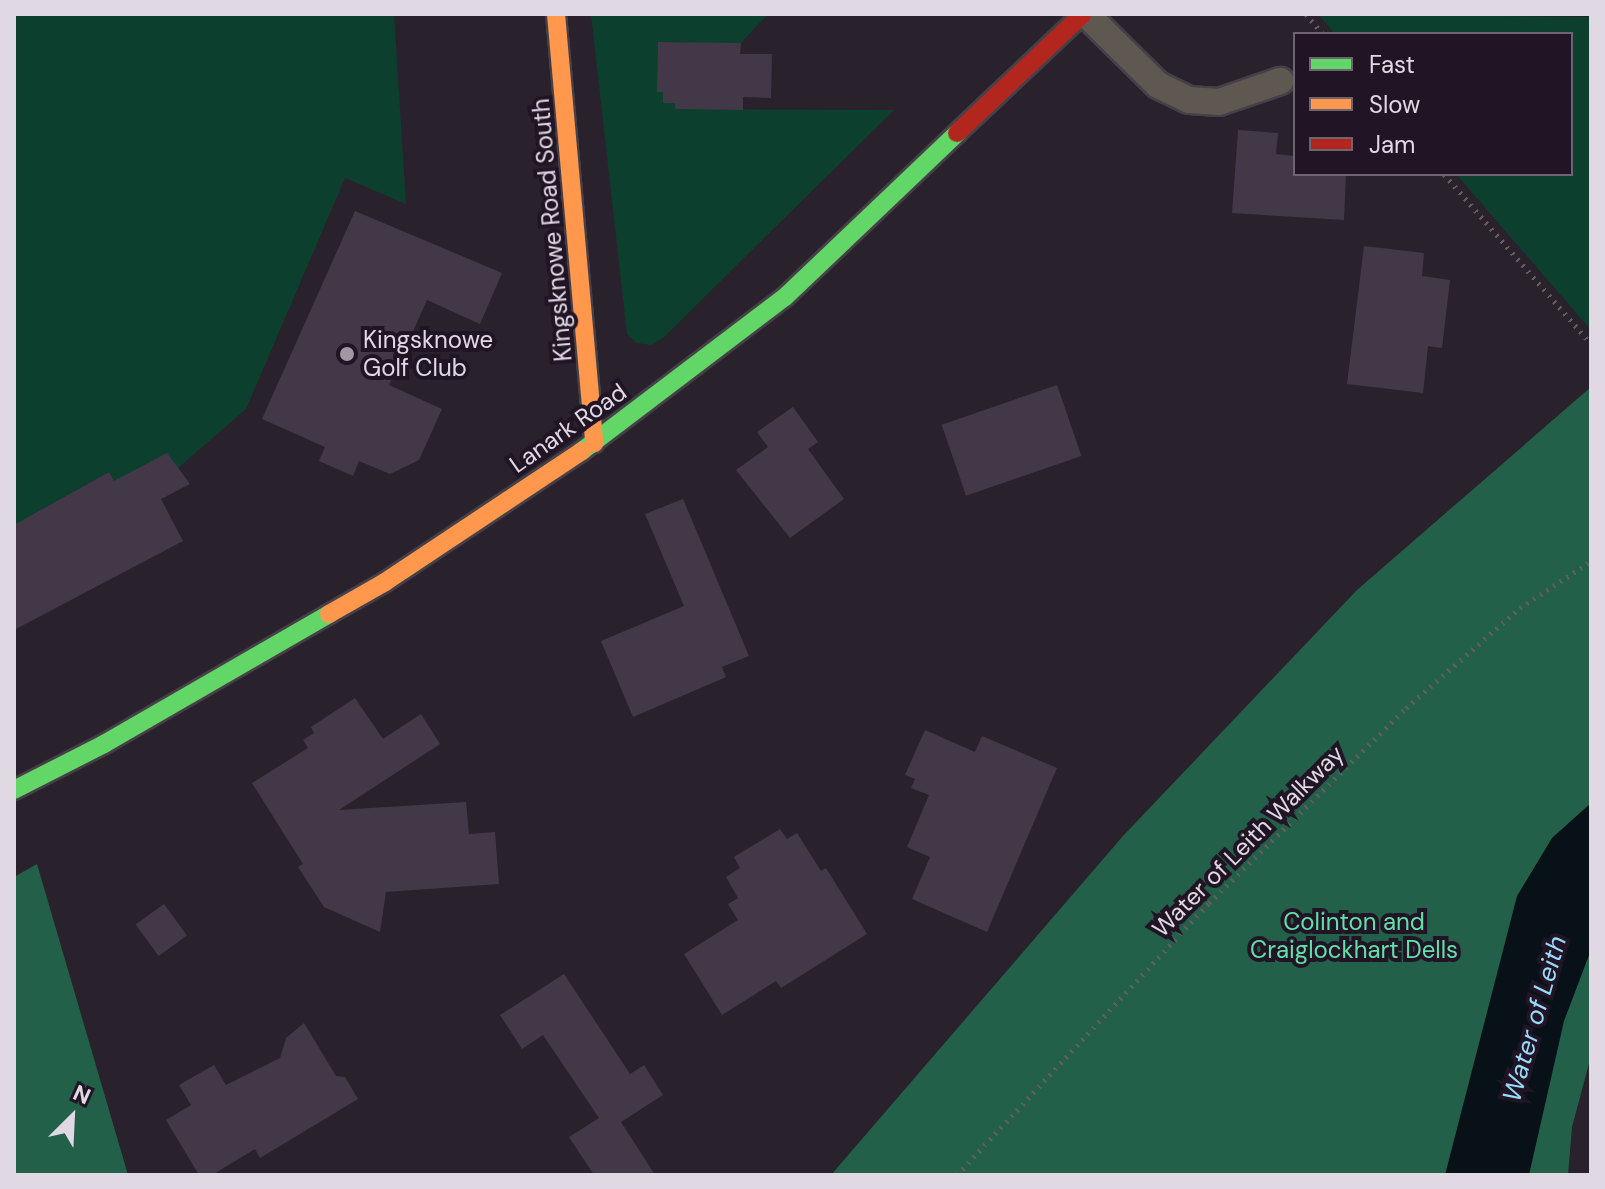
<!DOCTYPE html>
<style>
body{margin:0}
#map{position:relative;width:1605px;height:1189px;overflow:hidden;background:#29222c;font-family:"DM Sans",sans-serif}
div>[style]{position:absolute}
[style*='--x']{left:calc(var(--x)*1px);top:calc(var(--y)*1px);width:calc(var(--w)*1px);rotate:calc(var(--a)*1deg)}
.green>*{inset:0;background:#0c3f2e}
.forest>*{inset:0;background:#236049}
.water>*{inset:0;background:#071117}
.building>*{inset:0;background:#433847;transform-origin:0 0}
.path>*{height:5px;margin-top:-2.5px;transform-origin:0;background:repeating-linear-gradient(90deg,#635d5b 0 2px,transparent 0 8px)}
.roads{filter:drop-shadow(2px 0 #454048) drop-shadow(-2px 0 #454048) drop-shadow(0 2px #454048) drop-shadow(0 -2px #454048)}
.lane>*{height:26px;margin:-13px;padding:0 13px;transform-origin:13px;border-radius:13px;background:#5f5851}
.fast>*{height:18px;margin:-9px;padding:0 9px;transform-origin:9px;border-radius:9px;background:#63d668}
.slow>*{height:18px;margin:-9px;padding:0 9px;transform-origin:9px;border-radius:9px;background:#ff974d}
.jam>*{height:18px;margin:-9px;padding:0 9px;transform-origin:9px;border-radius:9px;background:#b3261e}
.dots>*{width:22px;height:22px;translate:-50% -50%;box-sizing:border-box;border:4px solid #211525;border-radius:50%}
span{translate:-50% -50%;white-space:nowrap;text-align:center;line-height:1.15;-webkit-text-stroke:8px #211525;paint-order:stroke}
.street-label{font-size:24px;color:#e0d8e3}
.poi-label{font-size:24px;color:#e0d8e3}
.left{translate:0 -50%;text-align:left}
.park-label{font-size:24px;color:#62e0ac}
.water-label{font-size:26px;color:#97dbfb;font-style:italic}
.frame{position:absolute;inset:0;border:16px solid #e0d8e3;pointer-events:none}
.legend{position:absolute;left:1293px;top:32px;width:280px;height:144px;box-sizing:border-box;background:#211525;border:2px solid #6d6371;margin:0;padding:10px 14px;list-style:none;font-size:24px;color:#e0d8e3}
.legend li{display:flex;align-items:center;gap:16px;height:40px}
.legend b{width:40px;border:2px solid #6d6371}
.north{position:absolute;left:32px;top:1077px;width:80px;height:80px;-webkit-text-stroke:6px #211525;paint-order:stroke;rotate:24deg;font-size:22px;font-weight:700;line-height:32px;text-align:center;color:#e0d8e3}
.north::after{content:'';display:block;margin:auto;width:28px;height:36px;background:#e0d8e3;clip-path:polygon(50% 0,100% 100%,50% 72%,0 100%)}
</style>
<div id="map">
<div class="green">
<i style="clip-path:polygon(14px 14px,394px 14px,406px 204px,345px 178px,246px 409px,178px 468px,122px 496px,109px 472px,74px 491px,86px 515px,55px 599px,14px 519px)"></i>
<i style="clip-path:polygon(591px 14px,768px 14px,741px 43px,663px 92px,663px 103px,675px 103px,675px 109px,894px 110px,663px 338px,651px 345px,637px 343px,627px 334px)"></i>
<i style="clip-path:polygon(1318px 14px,1591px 17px,1591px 330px,1456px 174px,1571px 174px,1571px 34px,1335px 34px)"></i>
</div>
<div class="forest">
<i style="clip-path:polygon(1591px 387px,1591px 1056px,1572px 1127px,1568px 1175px,831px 1175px,1123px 836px,1357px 590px)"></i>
<i style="clip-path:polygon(37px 864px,128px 1175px,14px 1175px,14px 877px)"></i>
</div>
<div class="water">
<i style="clip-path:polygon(1591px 803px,1591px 950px,1564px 1021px,1529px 1175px,1445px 1175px,1517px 896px,1552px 838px)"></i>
</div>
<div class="building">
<i style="clip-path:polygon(658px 42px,741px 43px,740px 54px,772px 54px,771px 98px,743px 97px,743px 110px,675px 109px,675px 103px,663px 103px,663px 92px,657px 92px)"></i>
<i style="clip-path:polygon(1238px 130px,1278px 133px,1276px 154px,1295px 156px,1295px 174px,1346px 174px,1344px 220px,1232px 213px)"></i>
<i style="clip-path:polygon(355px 211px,502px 273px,480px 324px,427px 300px,389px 385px,442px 409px,419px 460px,390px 474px,359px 461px,353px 476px,319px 461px,325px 447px,262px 419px)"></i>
<i style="clip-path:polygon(1364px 246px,1424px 253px,1422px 276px,1450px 280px,1442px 348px,1428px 346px,1423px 393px,1347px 384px)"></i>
<i style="left:1057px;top:385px;width:75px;height:122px;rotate:71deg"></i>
<i style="clip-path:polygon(793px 407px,818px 442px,808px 449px,844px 499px,790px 538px,736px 470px,768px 447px,757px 432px)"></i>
<i style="clip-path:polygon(167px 453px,190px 484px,161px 499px,183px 541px,14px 630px,14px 525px,109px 472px,114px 481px)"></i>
<i style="clip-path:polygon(683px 499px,749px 656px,722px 667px,726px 677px,633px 717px,601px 641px,684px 606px,645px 514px)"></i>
<i style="clip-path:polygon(355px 698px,383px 739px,421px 714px,440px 744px,339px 810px,466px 802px,469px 834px,495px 832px,499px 884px,386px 892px,380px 932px,324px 907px,298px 867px,303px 864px,252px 783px,308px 748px,303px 740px,314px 733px,311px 727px)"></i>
<i style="clip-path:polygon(925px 730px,975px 752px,982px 736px,1057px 768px,987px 932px,912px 899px,930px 857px,907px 847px,929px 795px,911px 788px,915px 779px,905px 775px)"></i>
<i style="clip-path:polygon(780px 829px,787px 839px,797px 833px,821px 871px,826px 868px,867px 934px,781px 988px,776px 981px,722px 1015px,684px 954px,738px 920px,728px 904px,738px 898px,726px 877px,740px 868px,734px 857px)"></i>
<i style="left:164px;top:904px;width:39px;height:35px;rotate:54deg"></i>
<i style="clip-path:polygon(564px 974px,630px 1074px,644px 1065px,663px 1095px,621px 1122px,655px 1175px,594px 1175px,569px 1137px,599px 1118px,543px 1035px,522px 1049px,500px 1015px)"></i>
<i style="clip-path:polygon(304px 1023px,336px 1076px,345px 1077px,358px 1099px,260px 1158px,255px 1149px,212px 1175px,199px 1175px,166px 1120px,191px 1105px,179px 1085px,214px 1065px,226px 1085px,280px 1058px,286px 1038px)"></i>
</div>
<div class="path">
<i style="--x:1306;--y:14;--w:26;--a:50"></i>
<i style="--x:1444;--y:174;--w:225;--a:49.1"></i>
<i style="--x:957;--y:1175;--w:371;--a:-47.2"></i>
<i style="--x:1209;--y:903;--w:277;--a:-44.7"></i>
<i style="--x:1406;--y:708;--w:152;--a:-41.3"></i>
<i style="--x:1520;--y:608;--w:85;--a:-33.5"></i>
</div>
<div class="roads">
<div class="lane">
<i style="--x:1086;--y:14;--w:101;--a:44.6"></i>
<i style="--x:1158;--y:85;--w:34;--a:26"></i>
<i style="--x:1189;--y:100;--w:30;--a:4"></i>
<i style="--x:1219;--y:102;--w:65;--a:-19"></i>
</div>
<div class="fast">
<i style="--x:582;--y:451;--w:255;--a:-37.2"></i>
<i style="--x:785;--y:297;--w:238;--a:-43.6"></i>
<i style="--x:14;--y:790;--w:101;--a:-27.1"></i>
<i style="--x:104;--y:744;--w:260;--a:-30"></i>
</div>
<div class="slow">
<i style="--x:556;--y:14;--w:431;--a:84.9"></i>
<i style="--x:329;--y:614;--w:64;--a:-29.7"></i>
<i style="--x:385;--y:582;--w:237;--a:-33.6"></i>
</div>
<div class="jam">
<i style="--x:957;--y:133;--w:173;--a:-43.4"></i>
</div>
</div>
<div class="dots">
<i style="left:347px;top:354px;background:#a098a3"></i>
</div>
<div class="street-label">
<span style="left:552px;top:230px;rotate:-95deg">Kingsknowe Road South</span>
<span style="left:568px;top:428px;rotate:-35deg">Lanark Road</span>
<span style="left:1248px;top:841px;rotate:-45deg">Water of Leith Walkway</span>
</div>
<div class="poi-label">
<span class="left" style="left:363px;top:354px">Kingsknowe<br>Golf Club</span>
</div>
<div class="park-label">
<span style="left:1354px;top:936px">Colinton and<br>Craiglockhart Dells</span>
</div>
<div class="water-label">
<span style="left:1535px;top:1019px;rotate:-74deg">Water of Leith</span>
</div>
<div class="frame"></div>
<ul class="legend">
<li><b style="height:10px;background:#63d668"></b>Fast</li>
<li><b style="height:10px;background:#ff974d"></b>Slow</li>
<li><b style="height:10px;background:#b3261e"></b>Jam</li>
</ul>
<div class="north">N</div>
</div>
